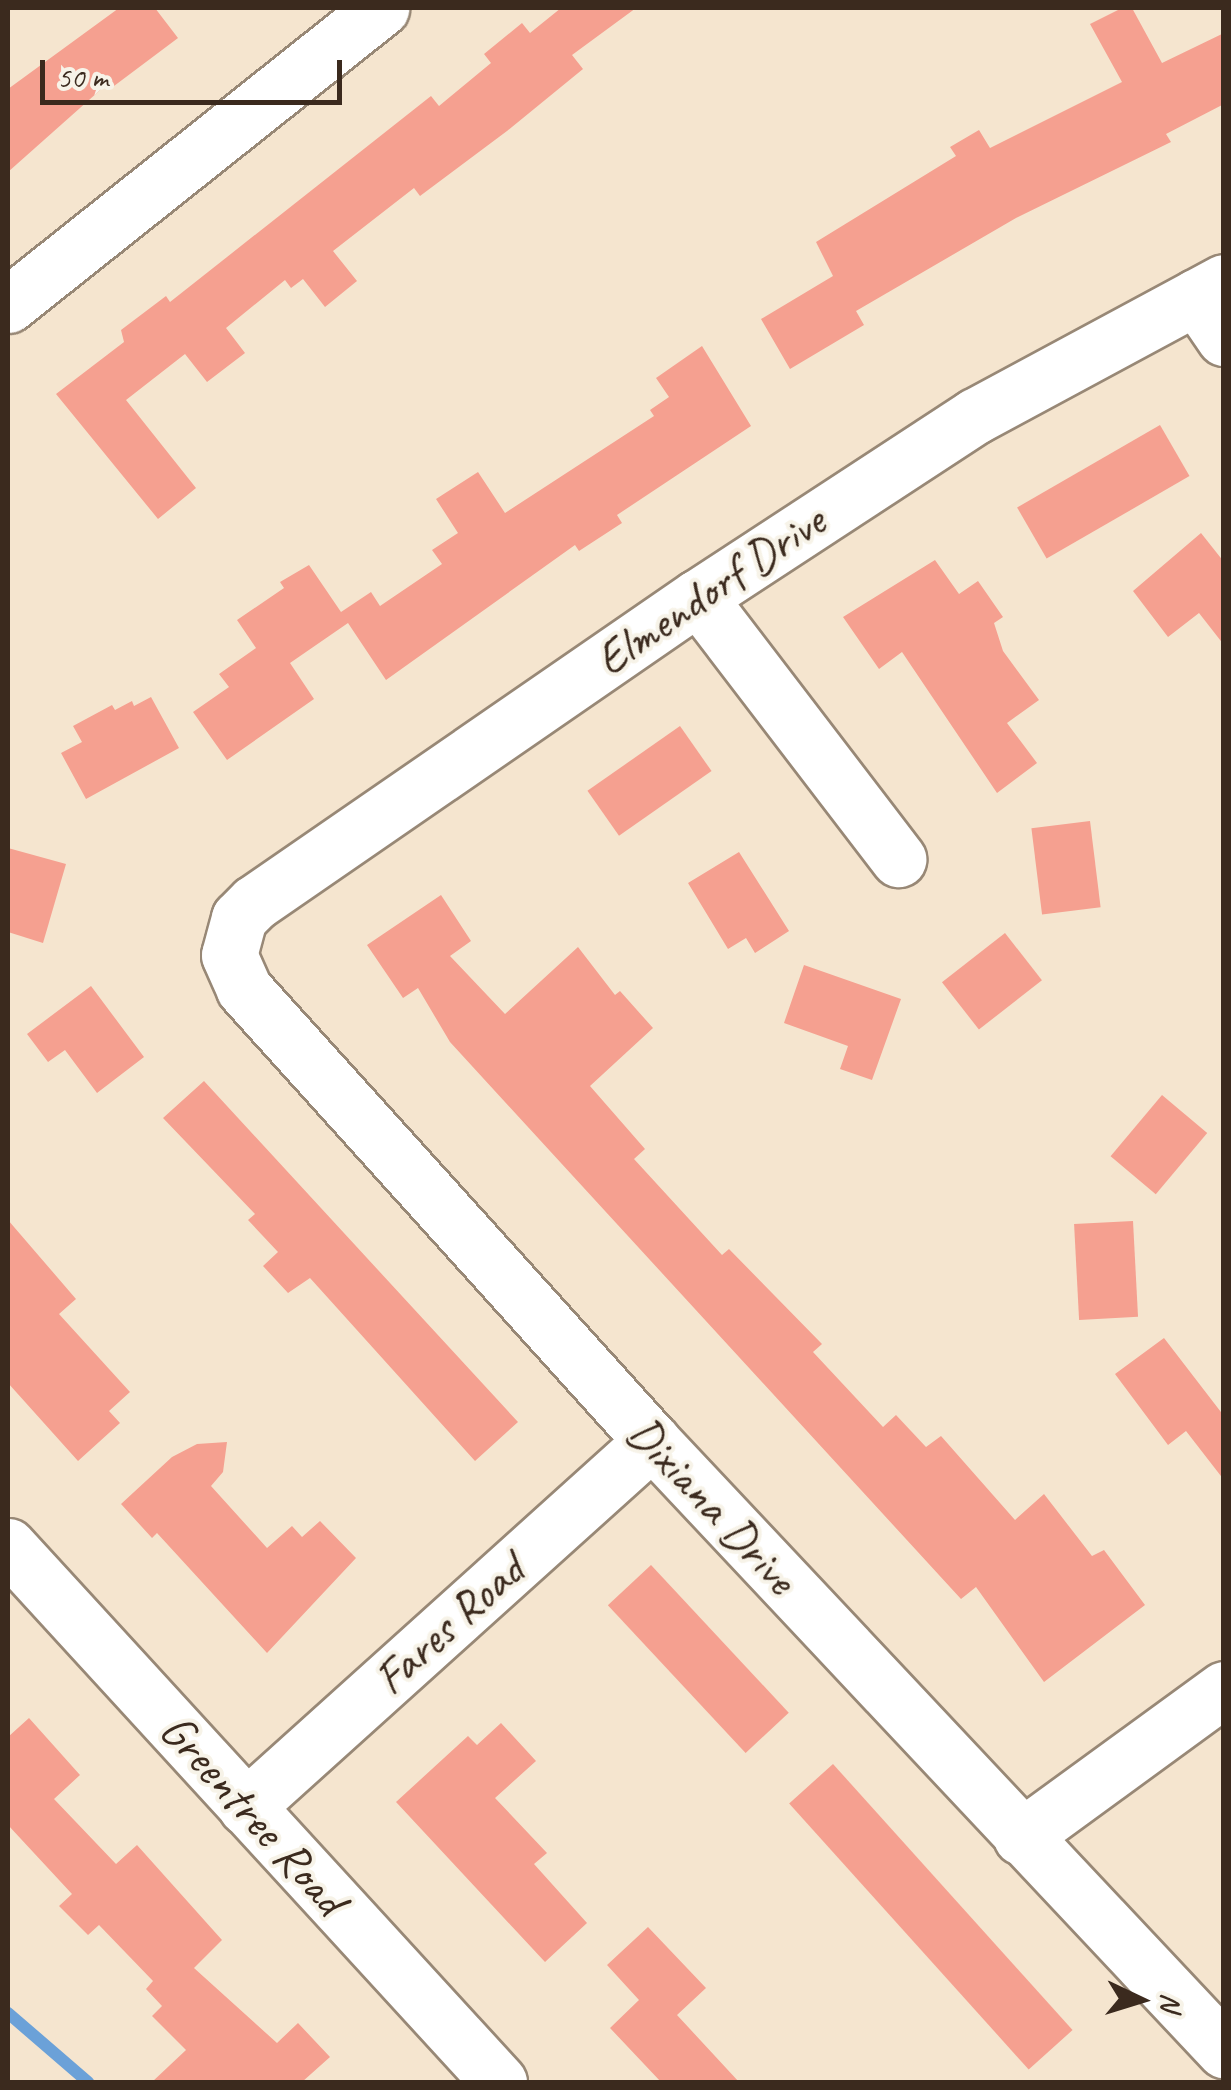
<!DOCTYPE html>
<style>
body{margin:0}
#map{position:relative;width:1231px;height:2090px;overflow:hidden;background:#f5e5cf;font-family:Caveat,sans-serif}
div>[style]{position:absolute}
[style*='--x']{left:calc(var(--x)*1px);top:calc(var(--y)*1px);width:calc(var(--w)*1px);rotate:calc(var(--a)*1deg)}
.stream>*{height:12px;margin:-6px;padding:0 6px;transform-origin:6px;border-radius:6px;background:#6ba1d8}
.building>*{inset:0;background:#f5a090;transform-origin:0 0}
.roads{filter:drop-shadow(2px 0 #988876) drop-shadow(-2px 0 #988876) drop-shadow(0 2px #988876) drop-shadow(0 -2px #988876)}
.minor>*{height:55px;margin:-27.5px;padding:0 27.5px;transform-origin:27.5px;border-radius:27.5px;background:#fff}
span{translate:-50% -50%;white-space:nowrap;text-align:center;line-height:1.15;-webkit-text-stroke:8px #f7f3e8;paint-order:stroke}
.street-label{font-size:48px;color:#3b2a1e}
.frame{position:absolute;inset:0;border:10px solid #3b2a1e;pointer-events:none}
.north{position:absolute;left:1091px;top:1950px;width:100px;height:100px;-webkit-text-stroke:8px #f7f3e8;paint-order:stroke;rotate:94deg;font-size:28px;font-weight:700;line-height:40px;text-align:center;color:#3b2a1e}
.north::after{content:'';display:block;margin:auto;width:35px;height:45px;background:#3b2a1e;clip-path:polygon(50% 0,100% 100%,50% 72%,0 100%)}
.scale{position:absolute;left:40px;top:60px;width:302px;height:45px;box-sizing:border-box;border:5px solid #3b2a1e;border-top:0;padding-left:12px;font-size:30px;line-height:35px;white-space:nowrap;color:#3b2a1e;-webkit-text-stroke:8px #f7f3e8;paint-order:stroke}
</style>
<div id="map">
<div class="stream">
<i style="--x:8;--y:2013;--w:106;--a:40.8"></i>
</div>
<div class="building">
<i style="clip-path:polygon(119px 8px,155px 8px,178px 38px,110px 89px,107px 84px,8px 172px,8px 89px)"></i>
<i style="clip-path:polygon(561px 8px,636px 8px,572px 55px,583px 69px,507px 131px,420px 196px,414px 188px,333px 251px,357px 281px,325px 307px,303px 279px,291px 288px,285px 280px,226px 328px,245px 353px,207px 382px,185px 354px,126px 400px,196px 488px,158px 519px,56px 394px,124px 342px,121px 330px,166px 296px,170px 302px,431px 96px,439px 106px,491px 63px,484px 54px,522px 23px,530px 33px)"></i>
<i style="clip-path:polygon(1122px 8px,1132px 8px,1162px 63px,1224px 33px,1224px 104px,1166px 134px,1171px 142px,1016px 218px,856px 311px,864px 325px,790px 369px,761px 319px,833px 276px,816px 242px,956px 156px,950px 147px,979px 130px,990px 148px,1122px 82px,1090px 24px)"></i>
<i style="clip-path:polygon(702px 346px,751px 426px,617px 515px,622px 523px,579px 551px,575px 545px,386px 680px,348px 623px,290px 663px,314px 699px,227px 760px,193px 712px,229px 687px,219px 674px,256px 648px,237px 620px,284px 588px,280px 582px,309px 565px,341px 612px,371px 592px,380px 606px,442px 564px,432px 550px,458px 533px,436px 499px,478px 472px,505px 513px,654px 416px,650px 410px,669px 397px,656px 378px)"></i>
<i style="left:1160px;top:425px;width:59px;height:165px;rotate:60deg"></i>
<i style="clip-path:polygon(1201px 533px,1224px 562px,1224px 645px,1199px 613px,1168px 637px,1133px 591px)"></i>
<i style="clip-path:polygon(935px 560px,959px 594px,978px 581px,1003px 617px,994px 623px,1003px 651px,1039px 700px,1007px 723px,1037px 763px,997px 793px,902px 652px,879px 669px,843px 617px)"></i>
<i style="clip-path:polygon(151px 697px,179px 748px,86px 799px,61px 753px,82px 742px,73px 726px,112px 705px,115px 710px,132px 701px,134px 706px)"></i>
<i style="left:680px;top:726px;width:55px;height:113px;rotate:55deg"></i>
<i style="left:1090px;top:821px;width:87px;height:59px;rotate:83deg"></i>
<i style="clip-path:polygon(8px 848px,66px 864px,43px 943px,8px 932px)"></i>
<i style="clip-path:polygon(739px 852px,789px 931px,755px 953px,746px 938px,728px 949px,688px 883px)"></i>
<i style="clip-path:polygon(441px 895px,471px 941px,450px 956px,505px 1014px,578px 947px,615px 995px,620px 991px,653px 1028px,590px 1086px,645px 1149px,634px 1159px,722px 1255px,729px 1249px,822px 1344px,813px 1352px,883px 1427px,896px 1415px,926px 1447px,941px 1436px,1015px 1520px,1044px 1494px,1092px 1556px,1104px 1550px,1145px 1605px,1044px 1682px,976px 1587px,961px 1599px,450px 1042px,418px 988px,403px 998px,367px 945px)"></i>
<i style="left:1005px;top:933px;width:60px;height:80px;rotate:52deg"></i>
<i style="clip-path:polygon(804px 965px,901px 999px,872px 1080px,840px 1069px,848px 1046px,784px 1023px)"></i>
<i style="clip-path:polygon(91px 986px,144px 1057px,97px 1093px,65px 1050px,48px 1062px,27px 1034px)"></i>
<i style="clip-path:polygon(204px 1081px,518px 1422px,475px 1461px,310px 1278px,288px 1293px,263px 1266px,278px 1252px,248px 1220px,255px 1214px,163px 1118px)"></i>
<i style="left:1162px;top:1095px;width:59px;height:80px;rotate:40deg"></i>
<i style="clip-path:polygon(8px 1220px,76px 1299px,59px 1314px,130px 1392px,109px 1411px,120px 1423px,78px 1461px,8px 1383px)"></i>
<i style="left:1133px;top:1221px;width:96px;height:59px;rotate:87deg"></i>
<i style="clip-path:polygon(1164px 1338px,1224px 1416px,1224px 1480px,1186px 1431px,1168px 1445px,1115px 1374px)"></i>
<i style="clip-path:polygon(227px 1442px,223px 1472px,211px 1486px,267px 1548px,292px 1526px,302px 1537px,320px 1521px,356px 1558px,267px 1653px,157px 1533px,152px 1538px,121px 1504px,172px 1457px,197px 1444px)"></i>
<i style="left:651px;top:1565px;width:202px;height:59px;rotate:47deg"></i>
<i style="clip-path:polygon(29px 1718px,80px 1775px,54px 1799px,116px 1864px,137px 1845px,222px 1940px,194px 1968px,277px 2043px,298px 2023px,330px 2057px,302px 2082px,152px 2082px,186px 2050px,152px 2016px,162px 2006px,146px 1989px,153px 1981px,99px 1925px,88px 1935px,59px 1906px,72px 1894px,8px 1825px,8px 1737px)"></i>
<i style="clip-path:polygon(501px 1723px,536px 1761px,495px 1798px,547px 1853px,534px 1864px,587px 1923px,545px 1962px,396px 1802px,468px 1736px,477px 1745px)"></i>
<i style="left:833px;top:1764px;width:358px;height:59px;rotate:48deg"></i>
<i style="clip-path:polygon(648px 1927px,706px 1988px,677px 2015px,739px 2082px,661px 2082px,610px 2028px,639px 2000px,607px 1965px)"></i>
</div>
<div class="roads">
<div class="minor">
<i style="--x:1224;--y:282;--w:283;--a:151.7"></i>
<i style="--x:975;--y:416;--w:331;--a:146.8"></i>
<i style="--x:698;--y:597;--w:539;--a:145.43"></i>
<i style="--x:254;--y:903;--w:21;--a:135"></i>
<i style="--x:239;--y:918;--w:38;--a:105"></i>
<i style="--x:229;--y:955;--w:37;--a:66"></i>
<i style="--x:244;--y:989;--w:609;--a:47.93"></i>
<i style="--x:652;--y:1441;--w:836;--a:46.79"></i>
<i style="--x:1196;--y:297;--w:50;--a:55.7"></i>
<i style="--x:8;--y:305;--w:477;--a:-38.5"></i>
<i style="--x:698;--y:597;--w:330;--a:52.6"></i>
<i style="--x:8;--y:1546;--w:727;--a:47.51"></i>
<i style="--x:246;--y:1807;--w:547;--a:-42.03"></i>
<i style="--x:1021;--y:1837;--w:251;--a:-36.1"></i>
</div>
</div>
<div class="street-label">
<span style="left:710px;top:590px;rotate:-34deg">Elmendorf Drive</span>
<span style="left:712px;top:1505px;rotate:47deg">Dixiana Drive</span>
<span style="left:449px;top:1624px;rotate:-42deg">Fares Road</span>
<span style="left:253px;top:1814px;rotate:48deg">Greentree Road</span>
</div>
<div class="frame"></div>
<div class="north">N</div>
<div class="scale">50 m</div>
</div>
